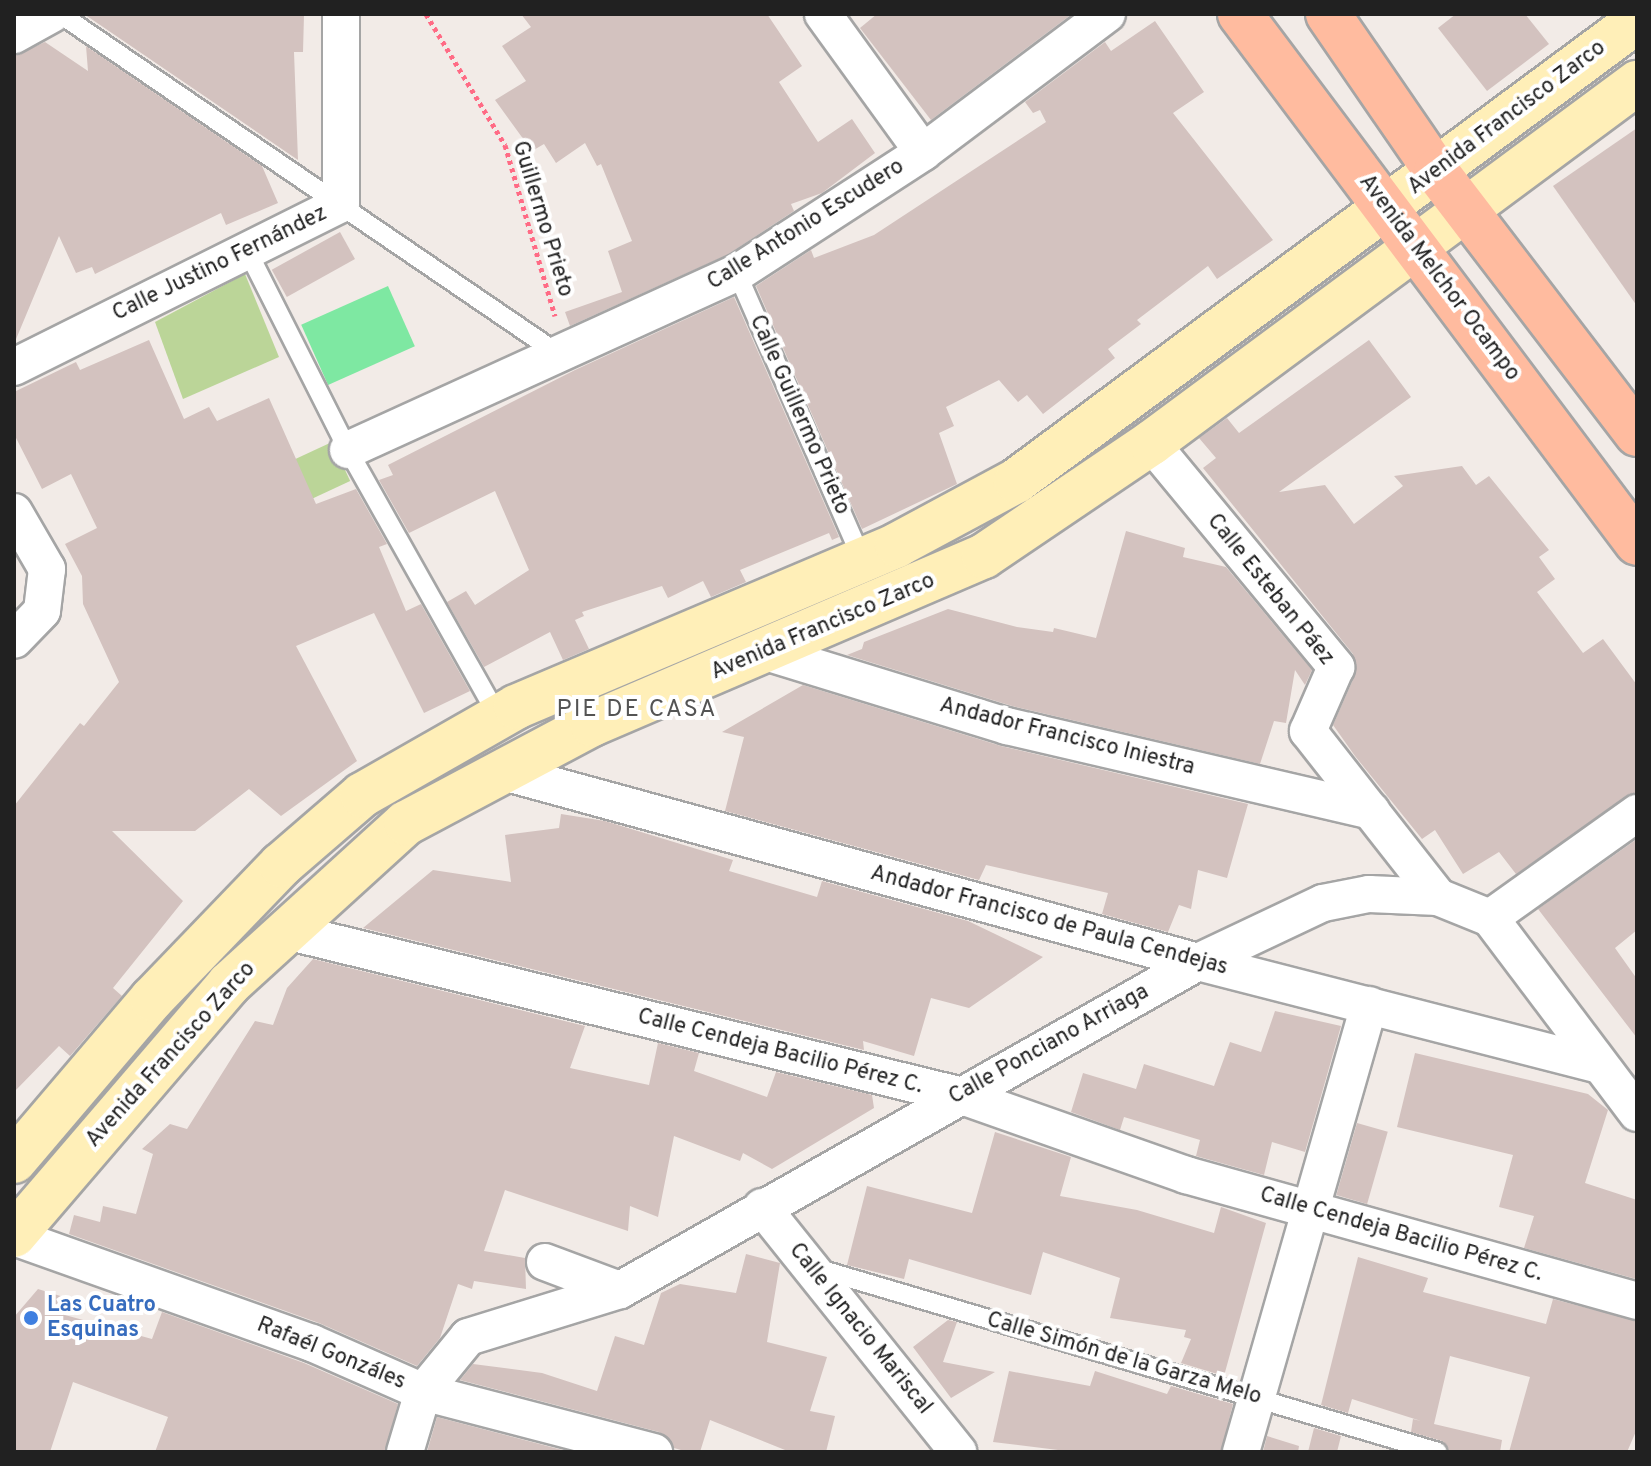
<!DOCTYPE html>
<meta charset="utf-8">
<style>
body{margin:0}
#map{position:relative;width:1651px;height:1466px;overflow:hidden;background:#f2ebe7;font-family:Overpass,sans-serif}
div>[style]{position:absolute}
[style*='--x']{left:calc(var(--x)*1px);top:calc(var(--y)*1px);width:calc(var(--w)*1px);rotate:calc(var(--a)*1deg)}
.forest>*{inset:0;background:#bbd598;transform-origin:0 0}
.pitch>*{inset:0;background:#7ee8a2;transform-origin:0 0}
.building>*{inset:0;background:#d3c2bf;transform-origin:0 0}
.path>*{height:5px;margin-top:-2.5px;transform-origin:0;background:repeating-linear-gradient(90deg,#ff6b85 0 4px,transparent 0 8px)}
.roads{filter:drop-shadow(2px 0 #a5a5a5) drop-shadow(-2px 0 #a5a5a5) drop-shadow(0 2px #a5a5a5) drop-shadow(0 -2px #a5a5a5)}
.lane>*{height:18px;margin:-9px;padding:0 9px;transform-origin:9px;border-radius:9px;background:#fff}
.street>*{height:36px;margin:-18px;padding:0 18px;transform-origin:18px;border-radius:18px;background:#fff}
.secondary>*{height:44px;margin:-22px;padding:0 22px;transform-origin:22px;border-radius:22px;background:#ffefb8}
.primary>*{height:44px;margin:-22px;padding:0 22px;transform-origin:22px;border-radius:22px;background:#ffbb9f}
.dots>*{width:22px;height:22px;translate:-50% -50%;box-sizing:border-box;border:4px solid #fff;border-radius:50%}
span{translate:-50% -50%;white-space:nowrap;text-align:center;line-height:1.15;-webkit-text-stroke:8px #fff;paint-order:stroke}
.street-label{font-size:22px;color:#212121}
.shop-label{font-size:22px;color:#366cbe;font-weight:700}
.left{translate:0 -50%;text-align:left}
.neighbourhood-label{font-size:24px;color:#545454;letter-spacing:2px}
.frame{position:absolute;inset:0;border:16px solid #212121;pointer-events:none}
</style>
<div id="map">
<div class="forest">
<i style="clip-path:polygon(245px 274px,279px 357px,183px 399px,155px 322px)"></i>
<i style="left:332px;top:442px;width:43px;height:76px;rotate:65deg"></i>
</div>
<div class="pitch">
<i style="left:388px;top:286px;width:66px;height:95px;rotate:66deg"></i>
</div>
<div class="building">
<i style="clip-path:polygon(84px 14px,304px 15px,303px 52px,294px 52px,298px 160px)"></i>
<i style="clip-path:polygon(521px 14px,767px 14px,802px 66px,779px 82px,818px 142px,852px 119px,875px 153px,822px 193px,791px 204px,794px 211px,727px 255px,570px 326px,565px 312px,622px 292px,608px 251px,632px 241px,601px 164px,597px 166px,585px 143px,556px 163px,544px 144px,532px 151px,495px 100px,526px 81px,502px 46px,531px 27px)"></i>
<i style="clip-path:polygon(877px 14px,1072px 14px,931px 120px,860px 28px)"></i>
<i style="clip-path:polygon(1456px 14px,1525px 14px,1549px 44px,1487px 91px,1438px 28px)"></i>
<i style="clip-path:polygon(1155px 21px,1204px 92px,1173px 113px,1273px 240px,1217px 279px,1208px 266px,1137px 320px,1141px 324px,1108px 349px,1115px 358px,1043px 414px,1027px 395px,1018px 402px,999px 380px,946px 407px,954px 426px,939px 433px,957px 484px,862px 529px,756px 286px,811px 250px,814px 258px,874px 235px,1046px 122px,1040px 110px,1033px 113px,1025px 102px,1105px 42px,1111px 51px)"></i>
<i style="clip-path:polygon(45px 42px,88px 71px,86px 46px,262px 166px,278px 203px,226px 225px,221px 213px,95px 274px,92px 267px,76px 273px,59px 236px,14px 344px,14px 56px)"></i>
<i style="clip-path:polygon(1637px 128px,1637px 306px,1553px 186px)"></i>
<i style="left:340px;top:232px;width:31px;height:78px;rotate:61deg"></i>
<i style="clip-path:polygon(734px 297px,839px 537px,832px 540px,829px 533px,740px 570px,746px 582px,711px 597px,703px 581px,668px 598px,662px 586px,582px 612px,584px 616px,575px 620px,589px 649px,563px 660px,550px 632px,484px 667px,447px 602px,466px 591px,475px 605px,529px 570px,495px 491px,409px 533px,379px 480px,393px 475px,388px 465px,575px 370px)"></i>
<i style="clip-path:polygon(149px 340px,184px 419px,209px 407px,217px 421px,269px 398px,316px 504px,356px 489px,387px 544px,379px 547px,406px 611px,421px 604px,470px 691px,424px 713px,374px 613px,296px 646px,357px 761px,281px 816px,249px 789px,195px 831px,112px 831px,183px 901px,113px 988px,122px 996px,70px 1056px,59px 1046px,14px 1092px,14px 806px,80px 723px,84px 726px,119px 682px,83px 604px,82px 576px,65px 544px,97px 528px,71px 474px,42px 489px,14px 434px,14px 392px,76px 362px,80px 370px)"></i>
<i style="clip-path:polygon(1369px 340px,1411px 397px,1279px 492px,1325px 485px,1354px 524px,1403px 486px,1394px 476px,1462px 466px,1476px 485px,1489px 476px,1549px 550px,1539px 557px,1555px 579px,1537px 592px,1583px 653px,1603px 639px,1637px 685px,1637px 792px,1516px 874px,1499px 852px,1463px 874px,1435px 830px,1422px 839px,1355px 756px,1333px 725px,1355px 675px,1353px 654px,1203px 468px,1216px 458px,1199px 438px,1227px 418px,1239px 433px)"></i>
<i style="clip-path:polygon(1126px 531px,1185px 548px,1183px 557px,1226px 567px,1312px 670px,1305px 685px,1295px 670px,1286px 723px,1274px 721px,1260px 764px,1012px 706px,847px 655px,862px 649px,864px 642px,948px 609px,1017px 627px,1053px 632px,1054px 628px,1096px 638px)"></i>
<i style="clip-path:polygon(803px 685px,1001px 746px,1248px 804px,1227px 878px,1198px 870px,1191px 909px,1179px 905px,1168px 932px,1102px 914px,1108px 893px,986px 865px,979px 880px,725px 811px,744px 737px,722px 732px)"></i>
<i style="clip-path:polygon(561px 814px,605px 821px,733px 860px,729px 871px,817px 897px,822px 881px,968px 921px,1043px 957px,969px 1008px,931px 998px,914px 1056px,863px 1041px,864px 1050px,363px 928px,433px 870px,511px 882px,505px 835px,559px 828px)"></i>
<i style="clip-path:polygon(1637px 839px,1637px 930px,1615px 948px,1637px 979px,1637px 1038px,1538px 909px)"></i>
<i style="clip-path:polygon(313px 959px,585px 1026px,570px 1068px,649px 1085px,658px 1043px,699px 1053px,694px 1071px,767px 1097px,776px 1072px,872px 1095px,874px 1108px,772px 1169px,743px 1153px,740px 1161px,674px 1136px,658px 1217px,630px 1206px,628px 1231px,505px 1190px,484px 1251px,525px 1258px,526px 1289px,474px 1281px,472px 1289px,458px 1284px,440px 1338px,417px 1366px,319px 1323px,69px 1234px,74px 1215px,100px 1222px,103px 1206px,136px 1214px,153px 1154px,142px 1149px,170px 1124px,187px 1129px,255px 1021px,273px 1025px,287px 988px)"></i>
<i style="clip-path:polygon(1275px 1011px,1341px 1026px,1305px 1152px,1272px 1142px,1264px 1175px,1196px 1156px,1200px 1140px,1124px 1117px,1120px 1130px,1071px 1112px,1083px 1073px,1136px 1089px,1144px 1064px,1214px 1086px,1230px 1042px,1261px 1052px)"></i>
<i style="clip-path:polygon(1415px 1053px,1588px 1094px,1608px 1110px,1585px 1183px,1637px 1200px,1636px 1279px,1524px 1248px,1534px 1216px,1499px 1207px,1513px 1155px,1397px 1127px)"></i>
<i style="left:1357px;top:1123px;width:32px;height:75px;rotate:16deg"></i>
<i style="clip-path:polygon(995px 1132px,1071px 1157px,1060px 1196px,1137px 1210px,1214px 1233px,1221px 1207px,1266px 1223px,1224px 1376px,1181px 1363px,1191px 1339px,1184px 1337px,1186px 1330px,1110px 1318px,1120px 1278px,1043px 1252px,1031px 1295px,909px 1259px,904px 1279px,847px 1265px,867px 1186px,972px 1213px)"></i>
<i style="clip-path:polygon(746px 1254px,780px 1263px,767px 1342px,827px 1357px,810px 1411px,835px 1416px,826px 1452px,790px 1452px,710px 1420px,700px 1452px,688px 1452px,674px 1448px,659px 1432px,460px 1380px,473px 1364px,542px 1373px,597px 1391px,615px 1336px,644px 1345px,661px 1293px,680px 1284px,736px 1293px)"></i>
<i style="clip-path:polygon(1358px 1257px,1428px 1278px,1423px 1292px,1546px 1324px,1553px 1299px,1637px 1321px,1637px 1429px,1627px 1452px,1509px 1452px,1530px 1377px,1450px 1356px,1434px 1424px,1502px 1440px,1500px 1452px,1450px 1452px,1442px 1441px,1411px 1432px,1413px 1419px,1421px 1421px,1352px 1399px,1348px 1413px,1321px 1405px)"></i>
<i style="clip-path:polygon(38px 1289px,70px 1299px,65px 1315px,152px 1339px,162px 1312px,304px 1363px,398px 1404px,385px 1452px,155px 1452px,168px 1417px,73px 1382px,50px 1452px,14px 1452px,14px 1317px)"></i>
<i style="clip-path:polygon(948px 1320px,957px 1322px,943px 1362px,995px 1372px,951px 1398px,913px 1347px)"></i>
<i style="clip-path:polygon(1009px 1371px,1090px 1386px,1095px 1371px,1167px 1394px,1171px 1386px,1233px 1404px,1221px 1452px,1074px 1452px,993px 1442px)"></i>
<i style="clip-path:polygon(437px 1417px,570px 1452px,427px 1452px)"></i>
<i style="clip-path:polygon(1314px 1428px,1341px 1436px,1337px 1452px,1308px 1452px)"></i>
<i style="clip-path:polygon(1267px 1436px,1299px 1446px,1298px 1452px,1263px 1452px)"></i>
</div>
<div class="path">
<i style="--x:426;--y:14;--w:153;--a:58.9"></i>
<i style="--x:505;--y:145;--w:178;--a:73.7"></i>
</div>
<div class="roads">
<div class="lane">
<i style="--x:60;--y:14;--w:605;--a:34.29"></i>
<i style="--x:246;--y:248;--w:226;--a:63.2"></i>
<i style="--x:348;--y:450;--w:308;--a:60.6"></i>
<i style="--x:737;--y:273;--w:310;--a:66.4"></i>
<i style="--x:819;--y:1269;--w:645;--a:16.47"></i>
</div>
<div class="street">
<i style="--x:823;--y:14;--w:170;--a:54.1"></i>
<i style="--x:14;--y:35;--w:43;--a:-28.9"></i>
<i style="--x:14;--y:367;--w:365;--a:-26.5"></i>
<i style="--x:341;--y:204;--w:190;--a:-90"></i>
<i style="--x:1151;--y:443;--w:291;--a:50.4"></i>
<i style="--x:1336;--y:667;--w:70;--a:113.6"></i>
<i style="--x:1308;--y:731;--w:211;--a:51.9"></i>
<i style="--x:348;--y:450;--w:427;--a:-24.5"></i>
<i style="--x:737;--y:273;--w:222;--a:-33"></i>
<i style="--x:923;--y:152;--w:230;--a:-36.9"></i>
<i style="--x:14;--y:512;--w:66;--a:59.9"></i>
<i style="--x:47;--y:569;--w:42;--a:96.8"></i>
<i style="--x:42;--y:611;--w:40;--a:134"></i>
<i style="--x:766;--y:652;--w:252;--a:17.1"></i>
<i style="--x:1007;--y:726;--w:374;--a:13.1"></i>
<i style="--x:500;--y:771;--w:724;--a:15.3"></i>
<i style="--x:1198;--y:962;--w:414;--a:14.4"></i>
<i style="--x:1490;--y:918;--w:181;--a:-35.5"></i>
<i style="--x:286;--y:931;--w:693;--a:13.7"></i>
<i style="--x:959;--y:1095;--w:241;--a:19.4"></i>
<i style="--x:1186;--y:1175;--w:468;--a:15.6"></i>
<i style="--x:762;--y:1207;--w:314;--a:51.3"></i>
<i style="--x:14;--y:1237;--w:316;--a:19.6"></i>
<i style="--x:312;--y:1343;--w:121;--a:23.8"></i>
<i style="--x:423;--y:1392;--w:239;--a:14.6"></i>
<i style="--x:545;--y:1262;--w:80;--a:20.5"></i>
<i style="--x:405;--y:1452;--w:63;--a:-73.3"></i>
<i style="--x:423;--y:1392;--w:71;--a:-50.7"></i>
<i style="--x:468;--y:1337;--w:159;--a:-17.2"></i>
<i style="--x:620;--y:1290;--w:665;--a:-29.57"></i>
<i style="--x:1198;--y:962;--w:138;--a:-25.3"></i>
<i style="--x:1323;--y:903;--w:47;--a:-11.1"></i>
<i style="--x:1369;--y:894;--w:69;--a:2.5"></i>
<i style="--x:1438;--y:897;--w:56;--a:22"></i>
<i style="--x:1490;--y:918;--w:244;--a:53"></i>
<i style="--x:1241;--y:1452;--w:465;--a:-74"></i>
</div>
<div class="secondary">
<i style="--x:14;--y:1161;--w:213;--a:-49.6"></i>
<i style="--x:152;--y:999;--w:186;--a:-46.1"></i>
<i style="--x:281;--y:865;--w:107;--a:-40.8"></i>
<i style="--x:362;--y:795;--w:177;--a:-29.7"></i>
<i style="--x:516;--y:707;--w:414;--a:-23"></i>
<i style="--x:897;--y:545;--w:135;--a:-28.3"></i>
<i style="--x:1016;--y:481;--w:773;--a:-36.53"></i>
<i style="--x:14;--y:1235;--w:330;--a:-49.4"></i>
<i style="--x:229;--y:984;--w:239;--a:-42.3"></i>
<i style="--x:406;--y:823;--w:211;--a:-28"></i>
<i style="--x:592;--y:724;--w:426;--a:-23.2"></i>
<i style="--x:984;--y:556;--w:202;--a:-34.1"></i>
<i style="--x:1151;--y:443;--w:605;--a:-36.53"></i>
</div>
<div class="primary">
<i style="--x:1240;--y:14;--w:661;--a:53.11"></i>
<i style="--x:1328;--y:14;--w:191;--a:55.5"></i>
<i style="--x:1436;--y:171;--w:331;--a:52.6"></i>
</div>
</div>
<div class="dots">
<i style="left:31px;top:1318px;background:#3f7fe0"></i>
</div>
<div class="street-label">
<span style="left:1507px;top:118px;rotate:-37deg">Avenida Francisco Zarco</span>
<span style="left:542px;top:219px;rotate:73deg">Guillermo Prieto</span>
<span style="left:806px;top:225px;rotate:-32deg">Calle Antonio Escudero</span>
<span style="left:220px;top:264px;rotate:-26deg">Calle Justino Fernández</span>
<span style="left:1439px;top:278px;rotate:53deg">Avenida Melchor Ocampo</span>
<span style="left:799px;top:415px;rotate:66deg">Calle Guillermo Prieto</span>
<span style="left:1270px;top:590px;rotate:51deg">Calle Esteban Páez</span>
<span style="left:823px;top:627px;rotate:-23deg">Avenida Francisco Zarco</span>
<span style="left:1067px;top:737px;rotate:14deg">Andador Francisco Iniestra</span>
<span style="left:1049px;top:921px;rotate:15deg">Andador Francisco de Paula Cendejas</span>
<span style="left:1049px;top:1045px;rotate:-29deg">Calle Ponciano Arriaga</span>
<span style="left:780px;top:1052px;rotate:14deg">Calle Cendeja Bacilio Pérez C.</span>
<span style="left:171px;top:1055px;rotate:-48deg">Avenida Francisco Zarco</span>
<span style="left:1401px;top:1235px;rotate:16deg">Calle Cendeja Bacilio Pérez C.</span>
<span style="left:860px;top:1329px;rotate:51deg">Calle Ignacio Mariscal</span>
<span style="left:331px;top:1354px;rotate:22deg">Rafaél Gonzáles</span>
<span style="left:1124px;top:1359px;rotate:16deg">Calle Simón de la Garza Melo</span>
</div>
<div class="shop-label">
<span class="left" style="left:47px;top:1318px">Las Cuatro<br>Esquinas</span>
</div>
<div class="neighbourhood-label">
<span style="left:637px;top:711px">PIE DE CASA</span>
</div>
<div class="frame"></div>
</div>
